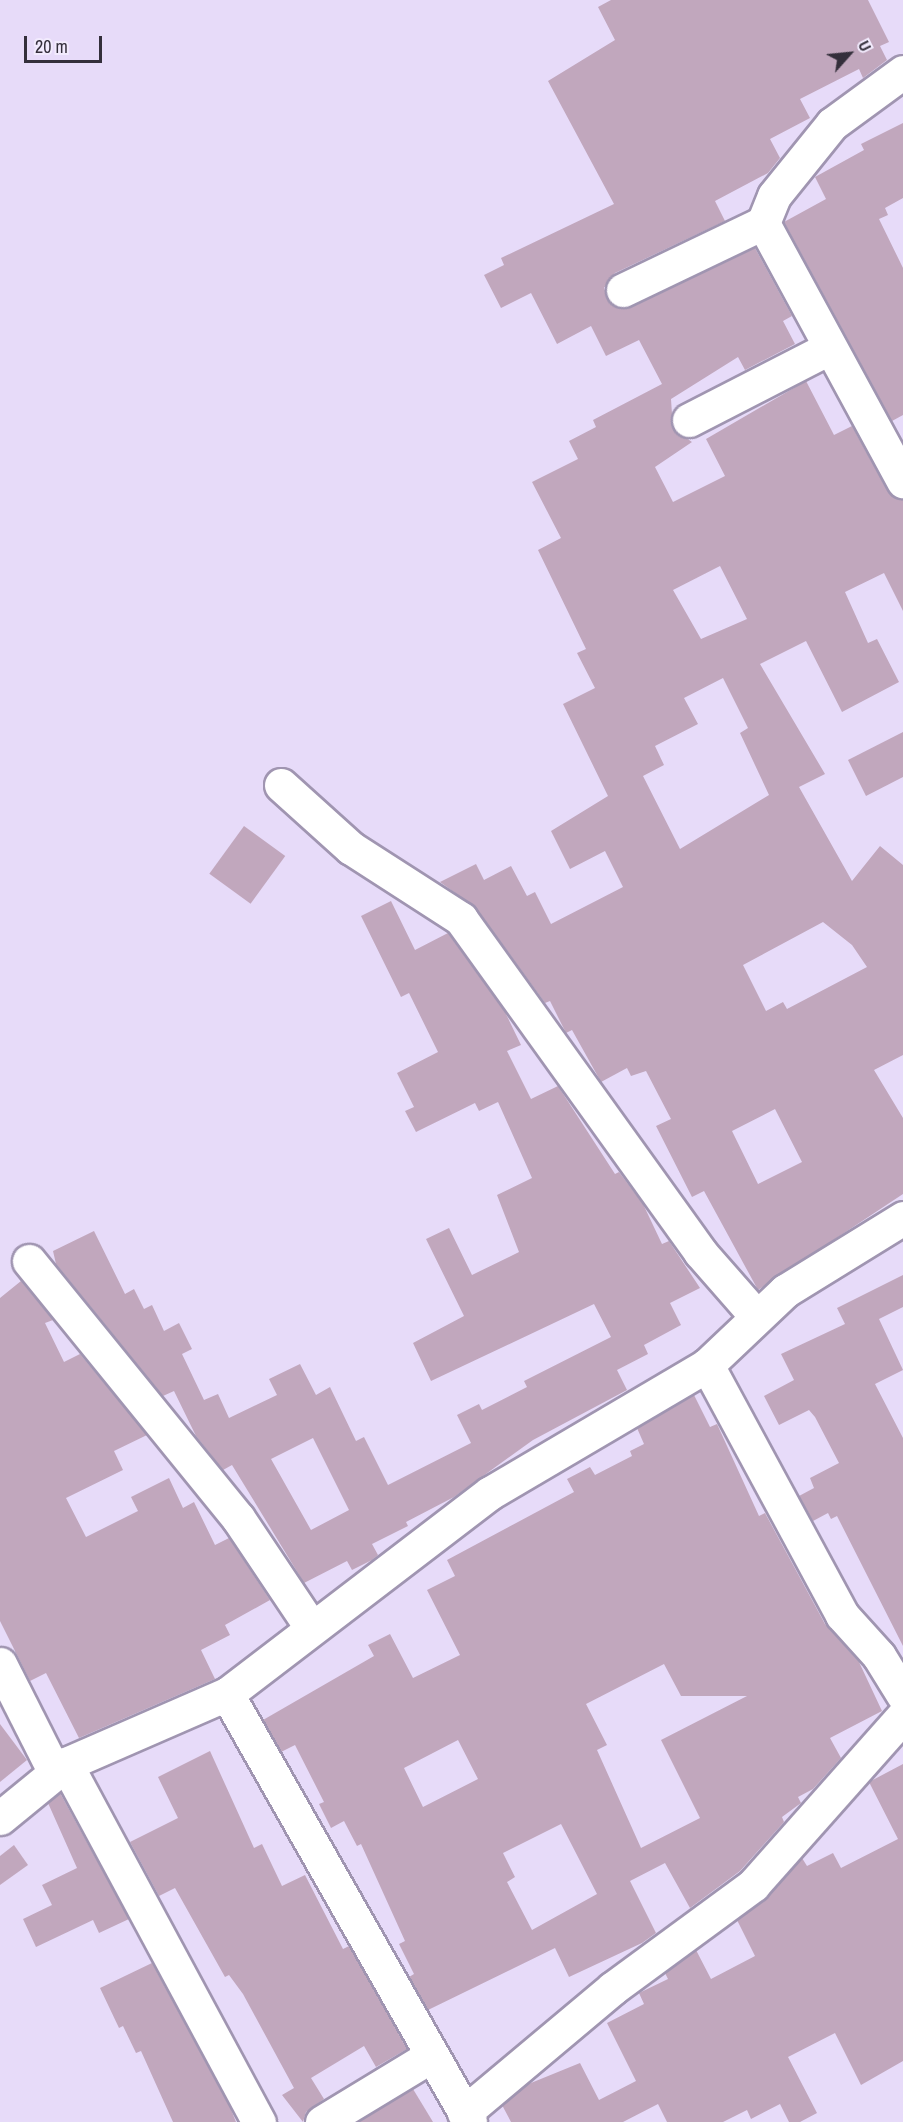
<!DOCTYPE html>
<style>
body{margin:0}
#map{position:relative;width:903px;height:2122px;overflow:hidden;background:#e7dbf9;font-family:"Archivo Narrow",sans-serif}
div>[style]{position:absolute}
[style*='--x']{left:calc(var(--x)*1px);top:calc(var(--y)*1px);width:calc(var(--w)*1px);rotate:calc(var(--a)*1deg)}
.building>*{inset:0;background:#c1a7bd;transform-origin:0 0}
.roads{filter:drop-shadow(2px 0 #a095b1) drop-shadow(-2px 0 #a095b1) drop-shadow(0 2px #a095b1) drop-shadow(0 -2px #a095b1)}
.minor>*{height:33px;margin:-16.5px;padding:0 16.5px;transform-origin:16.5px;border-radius:16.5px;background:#fff}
span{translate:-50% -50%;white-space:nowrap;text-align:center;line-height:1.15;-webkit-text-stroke:6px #f2ebfd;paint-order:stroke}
.north{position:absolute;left:819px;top:24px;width:60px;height:60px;-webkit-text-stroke:4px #f2ebfd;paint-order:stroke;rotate:63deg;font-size:16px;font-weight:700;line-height:24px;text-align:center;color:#342f3b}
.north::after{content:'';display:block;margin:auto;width:21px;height:27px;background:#342f3b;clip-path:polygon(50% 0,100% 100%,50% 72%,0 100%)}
.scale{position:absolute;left:24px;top:36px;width:78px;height:27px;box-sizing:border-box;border:3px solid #342f3b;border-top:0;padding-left:8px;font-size:18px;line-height:21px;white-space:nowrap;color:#342f3b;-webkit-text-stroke:4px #f2ebfd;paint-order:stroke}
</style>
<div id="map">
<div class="building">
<i style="clip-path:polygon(evenodd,611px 0,868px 0,889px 42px,880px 46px,887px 60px,863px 78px,859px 69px,800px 99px,810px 118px,770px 139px,780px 158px,768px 173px,715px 201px,725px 221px,615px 273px,604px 288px,612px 305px,631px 307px,755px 248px,792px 316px,783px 321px,795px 344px,745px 370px,738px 357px,671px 399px,673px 429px,692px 442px,655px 467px,673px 502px,725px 476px,706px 439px,806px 381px,834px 435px,852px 426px,887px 490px,903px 500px,903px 611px,884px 573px,845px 592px,868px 643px,877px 639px,899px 682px,842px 712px,806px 641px,760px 664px,825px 774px,799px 787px,852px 881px,880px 846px,903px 865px,903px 1055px,874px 1070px,903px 1118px,903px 1194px,758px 1290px,704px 1191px,692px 1197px,656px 1126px,671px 1119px,646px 1071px,631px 1076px,627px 1068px,601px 1082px,572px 1030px,566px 1033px,550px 1001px,545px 1003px,476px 908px,440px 882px,476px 864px,484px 880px,511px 866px,527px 896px,535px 892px,551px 924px,623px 887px,605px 851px,570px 869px,551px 831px,608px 796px,563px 704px,595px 688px,577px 653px,586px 649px,538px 550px,561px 538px,532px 482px,578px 459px,569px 441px,596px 427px,593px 420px,662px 384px,639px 340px,606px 356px,591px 326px,557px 344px,531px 293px,501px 308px,484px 275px,504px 265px,501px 258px,614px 204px,548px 81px,615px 40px,598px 7px,611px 0,720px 566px,747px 619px,701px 639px,673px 590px,720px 566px,611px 0,723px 678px,748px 728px,740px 733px,769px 795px,680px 849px,643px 776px,664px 765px,655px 746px,698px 724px,684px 698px,723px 678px,611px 0,823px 922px,852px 945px,867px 967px,787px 1009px,783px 1002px,766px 1011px,743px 965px,823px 922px,611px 0,775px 1109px,802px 1162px,758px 1184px,732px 1131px,775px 1109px)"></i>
<i style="clip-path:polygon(903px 123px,903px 198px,885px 208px,888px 215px,879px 219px,903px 268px,903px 415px,892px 421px,784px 222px,826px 199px,815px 177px,864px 150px,861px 144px)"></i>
<i style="clip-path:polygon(903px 732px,903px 777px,866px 796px,848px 760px)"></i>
<i style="left:244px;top:826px;width:51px;height:59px;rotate:36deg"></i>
<i style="clip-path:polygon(evenodd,391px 901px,415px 950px,448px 933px,505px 1012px,521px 1045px,507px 1051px,531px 1099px,558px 1086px,615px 1174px,619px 1172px,643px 1204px,662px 1244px,669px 1241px,700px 1288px,670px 1303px,681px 1325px,644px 1345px,648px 1354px,617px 1370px,627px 1390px,533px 1440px,454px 1497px,406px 1522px,408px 1526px,372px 1544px,378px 1555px,372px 1560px,352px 1570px,347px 1561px,304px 1583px,232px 1465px,223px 1470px,196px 1436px,174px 1391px,163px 1396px,56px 1264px,53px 1251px,94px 1231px,125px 1294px,134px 1289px,144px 1309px,152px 1305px,164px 1331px,179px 1323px,192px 1349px,182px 1354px,204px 1400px,218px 1394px,229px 1418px,277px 1395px,269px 1379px,300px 1364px,316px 1395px,330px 1387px,356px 1441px,364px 1437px,388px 1485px,471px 1443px,457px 1415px,479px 1404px,482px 1410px,527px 1387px,524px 1381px,611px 1337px,594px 1304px,431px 1381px,413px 1343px,464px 1316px,426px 1239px,449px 1228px,472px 1275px,519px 1252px,497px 1195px,532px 1178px,498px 1102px,479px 1111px,475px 1103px,416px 1132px,405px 1111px,414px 1107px,397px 1073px,438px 1052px,409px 993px,401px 997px,361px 916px,391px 901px,313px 1438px,349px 1510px,311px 1530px,271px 1459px,313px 1438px)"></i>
<i style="clip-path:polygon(903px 1275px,903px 1307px,879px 1319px,903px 1370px,875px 1384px,903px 1438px,903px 1646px,837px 1516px,831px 1519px,828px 1513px,813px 1521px,799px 1496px,814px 1488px,810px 1478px,839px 1463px,815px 1417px,809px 1410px,779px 1425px,764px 1396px,794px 1380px,781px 1354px,845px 1324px,837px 1308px)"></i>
<i style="clip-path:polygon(21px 1281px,53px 1320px,45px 1323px,64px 1362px,80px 1354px,147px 1435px,114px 1451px,123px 1470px,66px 1498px,86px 1537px,138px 1511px,131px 1497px,169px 1478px,183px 1508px,194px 1502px,215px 1545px,229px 1538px,270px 1600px,225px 1625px,230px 1635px,201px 1650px,215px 1679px,79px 1738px,46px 1673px,30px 1681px,0 1621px,0 1298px)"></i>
<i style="clip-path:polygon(evenodd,694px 1395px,710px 1427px,717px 1424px,759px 1516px,765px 1513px,825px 1624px,859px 1662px,882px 1711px,830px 1738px,841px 1758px,813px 1789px,798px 1797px,801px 1803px,782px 1817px,784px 1822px,740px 1871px,690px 1908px,665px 1863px,630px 1881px,656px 1933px,642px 1943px,569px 1977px,555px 1948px,428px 2010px,409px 1977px,414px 1974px,399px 1944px,405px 1941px,361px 1844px,357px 1846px,344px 1821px,331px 1828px,319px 1804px,324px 1802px,295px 1745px,281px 1752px,263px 1720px,374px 1656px,368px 1645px,390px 1634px,413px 1678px,460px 1655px,427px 1590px,455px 1576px,447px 1560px,574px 1492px,567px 1479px,590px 1467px,595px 1475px,632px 1456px,630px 1451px,644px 1444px,637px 1428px,694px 1395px,664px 1664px,681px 1696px,747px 1696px,661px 1740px,700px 1818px,641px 1848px,597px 1750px,607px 1745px,586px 1704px,664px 1664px,694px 1395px,458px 1740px,478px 1779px,423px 1807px,404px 1768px,458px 1740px,694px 1395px,561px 1824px,597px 1894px,532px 1930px,507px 1882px,515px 1877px,503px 1853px,561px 1824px)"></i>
<i style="clip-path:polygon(0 1724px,27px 1760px,0 1782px)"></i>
<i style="clip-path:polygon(210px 1751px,254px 1848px,262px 1844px,282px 1886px,305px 1875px,343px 1949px,349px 1946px,407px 2049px,376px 2067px,364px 2046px,311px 2078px,324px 2099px,306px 2112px,303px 2122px,282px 2095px,294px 2088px,243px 1994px,229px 1975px,225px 1977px,175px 1888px,159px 1896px,130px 1842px,178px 1818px,158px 1777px)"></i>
<i style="clip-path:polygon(903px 1764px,903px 2061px,861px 2085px,835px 2033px,788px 2057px,817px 2113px,800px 2122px,789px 2122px,780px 2104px,751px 2119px,747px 2110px,723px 2122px,667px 2122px,658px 2104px,623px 2122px,511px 2122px,502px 2105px,526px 2085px,580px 2063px,599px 2100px,636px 2081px,607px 2023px,644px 2004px,639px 1993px,668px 1979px,665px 1973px,696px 1950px,711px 1979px,755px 1956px,737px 1920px,767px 1898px,802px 1858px,807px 1866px,833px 1853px,841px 1868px,898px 1839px,869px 1782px)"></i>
<i style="clip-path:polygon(60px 1793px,129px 1919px,99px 1933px,93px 1920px,36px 1947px,23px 1919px,52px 1905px,42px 1885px,77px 1868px,48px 1803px)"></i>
<i style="clip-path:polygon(14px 1845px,28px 1865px,0 1885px,0 1856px)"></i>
<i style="clip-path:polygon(152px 1963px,230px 2107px,236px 2122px,173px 2122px,141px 2051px,136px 2053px,123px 2026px,119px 2028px,100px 1988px)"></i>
<i style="clip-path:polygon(413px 2089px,433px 2122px,358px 2122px)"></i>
</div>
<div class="roads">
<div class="minor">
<i style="--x:903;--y:72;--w:88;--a:143.8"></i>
<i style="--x:832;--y:124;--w:92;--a:128.9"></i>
<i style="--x:774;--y:196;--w:29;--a:112"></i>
<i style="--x:763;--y:223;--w:294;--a:61.5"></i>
<i style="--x:623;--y:290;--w:155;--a:-25.6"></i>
<i style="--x:689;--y:420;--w:155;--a:-27.2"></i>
<i style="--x:281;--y:785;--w:94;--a:42"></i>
<i style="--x:351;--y:848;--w:131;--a:32.8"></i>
<i style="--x:461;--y:919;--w:410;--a:54.3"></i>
<i style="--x:700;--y:1252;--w:85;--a:48.8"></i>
<i style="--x:29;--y:1261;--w:331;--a:50.9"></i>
<i style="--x:238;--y:1518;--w:131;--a:56.2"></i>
<i style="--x:707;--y:1365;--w:108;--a:-43.5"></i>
<i style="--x:785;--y:1291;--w:139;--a:-31.7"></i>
<i style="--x:0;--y:1664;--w:120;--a:63.2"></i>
<i style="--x:227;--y:1694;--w:331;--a:-37.4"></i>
<i style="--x:490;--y:1493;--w:252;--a:-30.5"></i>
<i style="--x:707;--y:1365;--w:284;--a:61.6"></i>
<i style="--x:842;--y:1615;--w:55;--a:47.9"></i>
<i style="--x:879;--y:1656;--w:46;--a:58.4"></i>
<i style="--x:66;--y:1764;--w:407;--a:61.7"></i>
<i style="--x:0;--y:1818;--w:85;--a:-39.3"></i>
<i style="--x:66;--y:1764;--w:176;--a:-23.5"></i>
<i style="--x:227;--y:1694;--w:492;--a:60.4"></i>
<i style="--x:464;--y:2113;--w:194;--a:-40"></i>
<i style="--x:613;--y:1988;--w:174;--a:-36.3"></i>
<i style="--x:753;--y:1885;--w:226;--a:-48.4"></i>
<i style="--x:322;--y:2122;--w:127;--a:-31.2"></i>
</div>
</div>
<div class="north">U</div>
<div class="scale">20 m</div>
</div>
